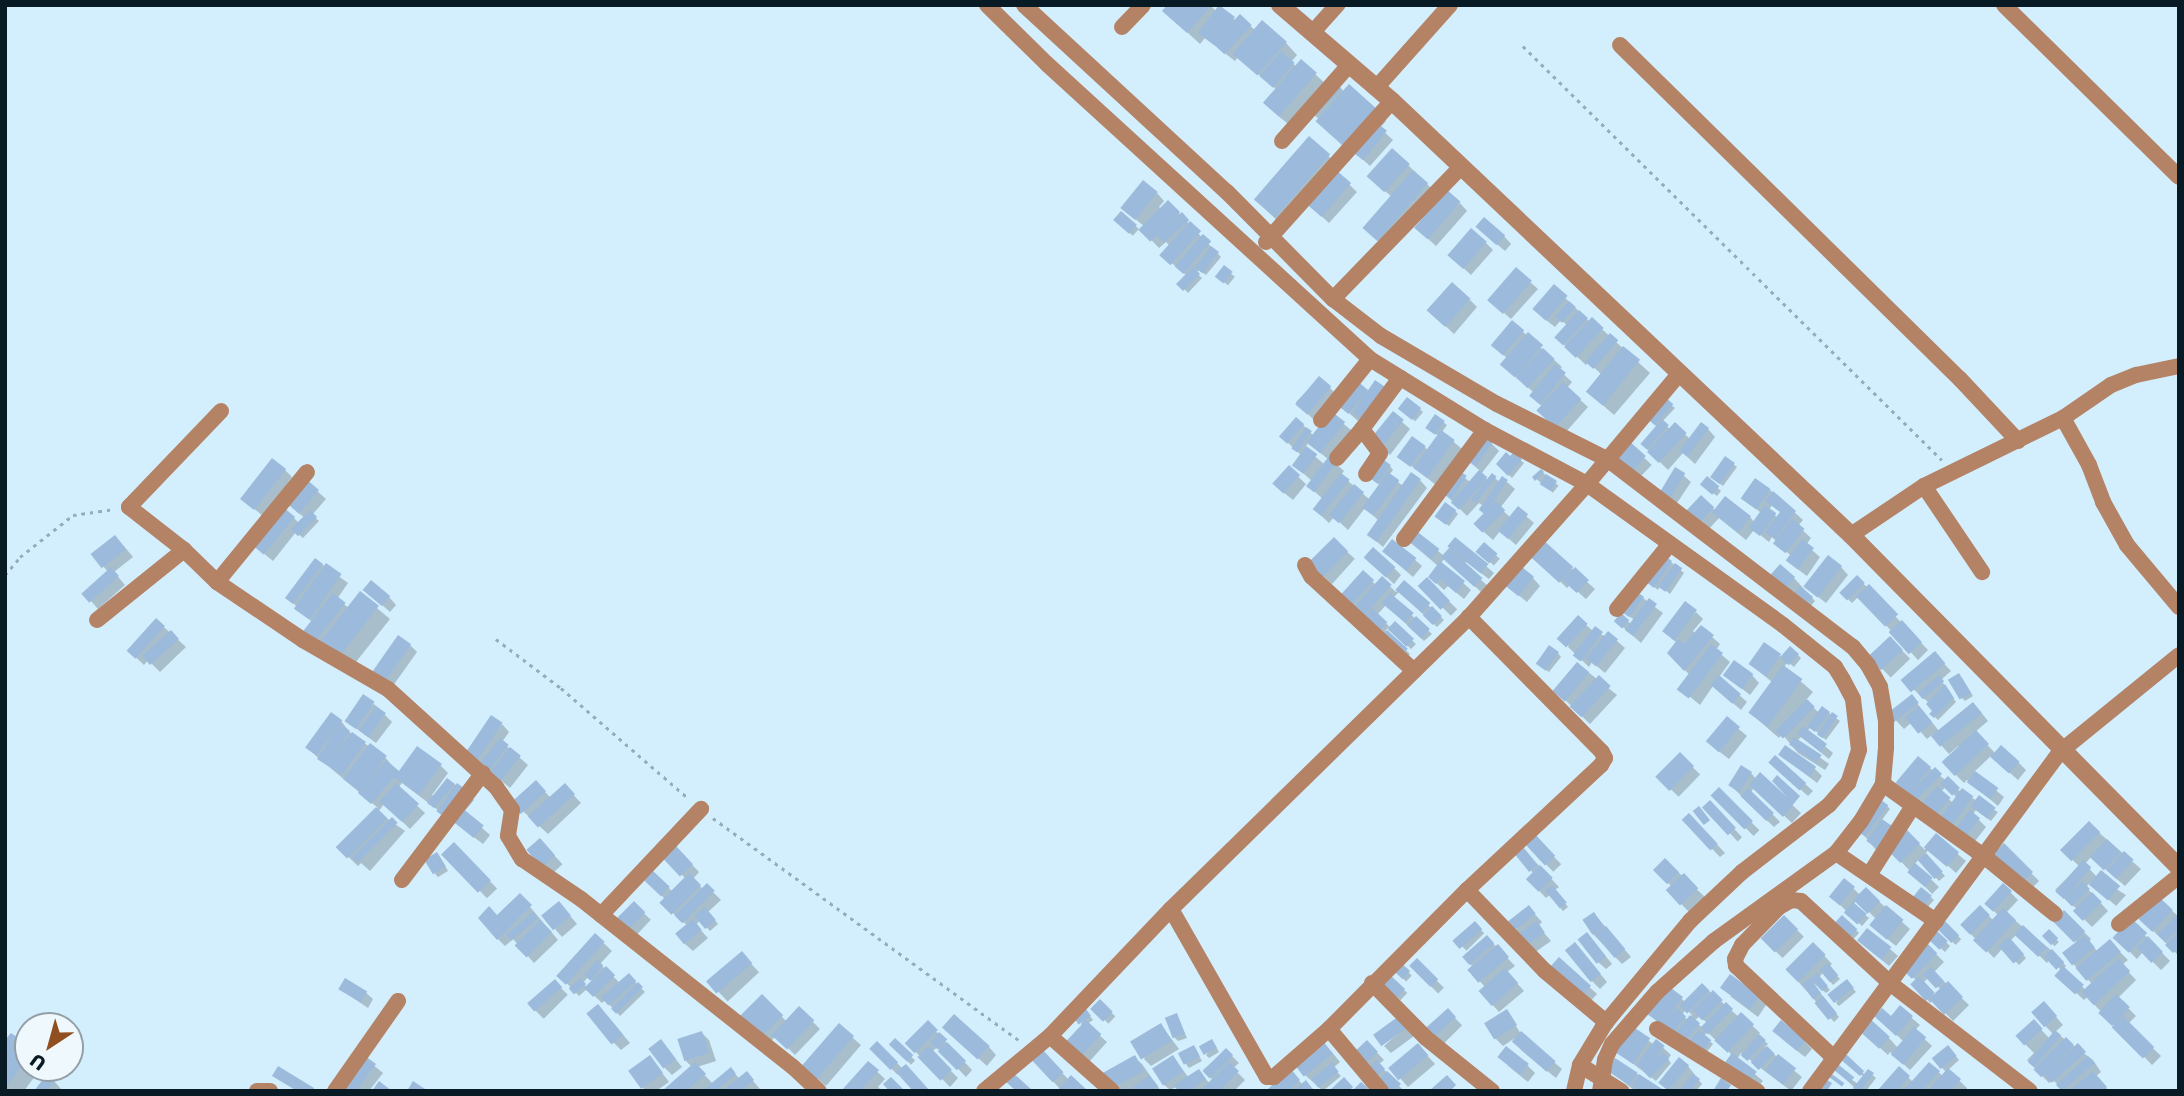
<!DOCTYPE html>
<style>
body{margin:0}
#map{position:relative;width:2184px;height:1096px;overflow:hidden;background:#d3eefd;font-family:"Golos Text",sans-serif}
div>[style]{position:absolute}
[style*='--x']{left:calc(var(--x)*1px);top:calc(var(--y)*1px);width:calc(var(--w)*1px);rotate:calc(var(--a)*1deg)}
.shadow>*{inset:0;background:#0003;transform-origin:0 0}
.building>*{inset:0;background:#9cbadb;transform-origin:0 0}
.path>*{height:2.5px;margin-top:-1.25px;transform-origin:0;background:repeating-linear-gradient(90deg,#95adbb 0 3.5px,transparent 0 8.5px)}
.minor>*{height:16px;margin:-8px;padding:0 8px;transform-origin:8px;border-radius:8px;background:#b48265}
.tertiary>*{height:18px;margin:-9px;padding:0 9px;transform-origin:9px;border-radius:9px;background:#b48265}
span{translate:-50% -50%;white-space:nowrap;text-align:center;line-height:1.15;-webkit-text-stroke:5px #eff8fd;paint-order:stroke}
.frame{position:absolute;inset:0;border:7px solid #081a23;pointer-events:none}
.north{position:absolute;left:14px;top:1012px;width:70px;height:70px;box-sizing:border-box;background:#eff8fd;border:2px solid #939fa6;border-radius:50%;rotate:216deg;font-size:19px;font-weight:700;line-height:28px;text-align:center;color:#081a23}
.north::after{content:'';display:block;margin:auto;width:24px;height:32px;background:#914e20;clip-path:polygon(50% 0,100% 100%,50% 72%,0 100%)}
</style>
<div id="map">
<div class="shadow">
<i style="clip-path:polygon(1210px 5px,1216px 11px,1220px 7px,1236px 21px,1240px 17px,1255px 30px,1286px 43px,1297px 55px,1291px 62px,1297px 67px,1302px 62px,1328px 86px,1292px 127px,1277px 115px,1277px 90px,1238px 57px,1235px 61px,1205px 38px,1200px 44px,1176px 22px)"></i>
<i style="clip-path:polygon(1336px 86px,1374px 109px,1386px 121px,1380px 128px,1393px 140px,1370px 166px,1312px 113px)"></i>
<i style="clip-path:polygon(1309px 138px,1340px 167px,1336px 172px,1357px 192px,1329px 223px,1308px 204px,1286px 228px,1267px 211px)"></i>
<i style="clip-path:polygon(1408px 165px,1439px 196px,1390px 251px,1377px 239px,1392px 197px,1377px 184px)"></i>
<i style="clip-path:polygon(1157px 193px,1164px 201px,1159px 207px,1161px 209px,1168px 202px,1221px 257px,1206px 275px,1199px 270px,1196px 273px,1202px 278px,1188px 293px,1180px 284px,1187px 276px,1161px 254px,1169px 245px,1166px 242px,1159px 248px,1141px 229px,1144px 226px,1130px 215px)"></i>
<i style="clip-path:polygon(1460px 203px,1467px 211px,1436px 246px,1424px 235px)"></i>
<i style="left:1121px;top:213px;width:24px;height:9px;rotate:42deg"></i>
<i style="clip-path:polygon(1485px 234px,1504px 236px,1511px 244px,1505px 251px)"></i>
<i style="clip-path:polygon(1486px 243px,1493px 250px,1471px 275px,1457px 262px)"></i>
<i style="left:1224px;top:268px;width:14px;height:11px;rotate:39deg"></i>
<i style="clip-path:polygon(1530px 282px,1538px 289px,1511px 319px,1497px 307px)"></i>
<i style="clip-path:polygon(1554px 287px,1590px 322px,1592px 320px,1650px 373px,1614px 415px,1598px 401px,1601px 374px,1588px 362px,1586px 365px,1557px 338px,1568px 326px,1561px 320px,1555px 327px,1542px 317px)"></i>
<i style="clip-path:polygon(1470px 300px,1477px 307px,1454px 334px,1437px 318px)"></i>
<i style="clip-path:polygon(1512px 322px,1562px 367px,1559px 370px,1572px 382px,1567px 388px,1588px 407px,1565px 433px,1547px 418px,1543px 407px,1530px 395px,1533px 392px,1510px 371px,1507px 358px,1500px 352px)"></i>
<i style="left:1320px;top:378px;width:24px;height:34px;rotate:45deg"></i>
<i style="clip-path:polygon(1356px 383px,1369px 393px,1383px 388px,1390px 395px,1363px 420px,1361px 417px,1358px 421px,1340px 405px)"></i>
<i style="left:1408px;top:399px;width:20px;height:12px;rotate:41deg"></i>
<i style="clip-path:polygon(1665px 400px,1675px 408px,1662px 422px,1671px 430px,1675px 425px,1690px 439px,1708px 429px,1715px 437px,1695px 464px,1683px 453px,1668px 470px,1642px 444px,1657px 427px,1648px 418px)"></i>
<i style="clip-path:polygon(evenodd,1331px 413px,1352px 431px,1336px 464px,1344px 471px,1341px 475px,1369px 499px,1380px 485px,1373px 480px,1390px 466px,1393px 470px,1389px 475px,1403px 486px,1420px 480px,1427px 488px,1383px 547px,1368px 534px,1378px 520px,1365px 508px,1348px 530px,1334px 517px,1329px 523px,1314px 509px,1323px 499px,1306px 484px,1293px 500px,1283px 492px,1289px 468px,1308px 486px,1312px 481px,1294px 465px,1301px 455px,1286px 441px,1303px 425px,1314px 436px,1331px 413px,1308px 443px,1328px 459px,1324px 464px,1305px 448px,1308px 443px)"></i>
<i style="clip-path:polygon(1393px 414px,1410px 429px,1390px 455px,1380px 447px)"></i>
<i style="clip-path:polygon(1443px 422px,1447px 425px,1442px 432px,1462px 449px,1436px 485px,1400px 457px,1425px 447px,1428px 451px,1439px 436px,1431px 431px)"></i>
<i style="left:1628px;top:442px;width:33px;height:19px;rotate:44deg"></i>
<i style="clip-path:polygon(1491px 443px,1499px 451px,1481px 474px,1489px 481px,1492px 476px,1500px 482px,1502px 478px,1507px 482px,1515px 489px,1500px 508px,1511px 518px,1526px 516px,1534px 523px,1516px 545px,1500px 531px,1493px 540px,1484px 532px,1485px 515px,1479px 509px,1482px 505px,1479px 503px,1467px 516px,1448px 497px,1465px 478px,1470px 482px,1480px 471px,1467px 459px)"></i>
<i style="clip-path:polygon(1514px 455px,1524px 463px,1512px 478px,1498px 464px)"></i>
<i style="clip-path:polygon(1733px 464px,1737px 467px,1723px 486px,1715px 480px)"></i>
<i style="clip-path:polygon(285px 470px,292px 477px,264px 517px,244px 500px)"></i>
<i style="left:1541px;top:471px;width:23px;height:9px;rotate:40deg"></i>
<i style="clip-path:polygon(1683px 475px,1691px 482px,1673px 509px,1658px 496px)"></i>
<i style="clip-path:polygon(1709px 480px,1721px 491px,1717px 496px,1703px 485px)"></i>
<i style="clip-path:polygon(307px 482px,326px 499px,312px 515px,319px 521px,303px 538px,296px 532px,273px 561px,262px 552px,294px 518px,300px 524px,305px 518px,296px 511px)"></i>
<i style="clip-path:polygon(evenodd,1770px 490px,1803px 520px,1798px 526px,1811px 538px,1806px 545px,1820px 557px,1807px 576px,1796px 568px,1791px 556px,1772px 537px,1769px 542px,1754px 530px,1746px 540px,1719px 518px,1707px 531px,1687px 513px,1701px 498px,1716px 511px,1750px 517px,1755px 523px,1761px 513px,1743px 498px,1770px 490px,1772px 505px,1782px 513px,1778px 518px,1769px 510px,1772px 505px)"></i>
<i style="clip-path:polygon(1455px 511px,1458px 514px,1449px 526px,1440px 519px)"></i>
<i style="clip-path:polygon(1416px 532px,1444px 556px,1455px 539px,1494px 573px,1489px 579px,1466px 562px,1464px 565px,1488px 586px,1482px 593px,1445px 558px,1441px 563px,1471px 590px,1464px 599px,1448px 586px,1444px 590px,1430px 577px,1438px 566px,1416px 547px)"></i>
<i style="left:1334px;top:540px;width:28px;height:34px;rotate:42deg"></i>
<i style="clip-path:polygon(1542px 542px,1595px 589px,1586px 599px,1570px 585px,1567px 588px,1531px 554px)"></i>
<i style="clip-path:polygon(123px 545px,133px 557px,114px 572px,125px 585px,98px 609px,84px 593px,108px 572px,94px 555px)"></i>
<i style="left:1484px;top:545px;width:21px;height:9px;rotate:41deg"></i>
<i style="clip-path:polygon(1392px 559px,1414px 559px,1422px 566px,1413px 577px)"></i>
<i style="clip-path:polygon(316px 560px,348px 583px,337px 599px,349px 608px,360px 594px,390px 619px,352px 667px,314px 639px,313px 623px,289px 599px)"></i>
<i style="clip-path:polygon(1671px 562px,1684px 573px,1670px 594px,1660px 586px,1658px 590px,1652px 585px)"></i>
<i style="clip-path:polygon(1373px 565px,1394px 568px,1401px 575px,1394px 584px)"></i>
<i style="clip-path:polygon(1841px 567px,1848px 575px,1826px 603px,1813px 593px)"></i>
<i style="clip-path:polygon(1363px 573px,1376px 585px,1382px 579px,1396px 592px,1404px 582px,1444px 620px,1437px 627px,1399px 592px,1393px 598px,1432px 634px,1424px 641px,1386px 605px,1377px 615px,1391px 628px,1395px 624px,1416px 644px,1411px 649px,1389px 627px,1385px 631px,1410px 654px,1405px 658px,1348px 607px)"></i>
<i style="clip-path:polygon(1857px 577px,1928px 650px,1918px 660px,1859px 596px,1852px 603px,1842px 593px)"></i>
<i style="clip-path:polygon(1533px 578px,1540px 586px,1527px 602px,1511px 589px)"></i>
<i style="clip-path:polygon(1794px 578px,1815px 601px,1809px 608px,1778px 585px)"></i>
<i style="left:1427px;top:580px;width:42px;height:9px;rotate:44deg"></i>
<i style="clip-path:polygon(373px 597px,389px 597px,396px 605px,390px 612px)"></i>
<i style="clip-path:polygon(1643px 598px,1663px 613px,1641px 643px,1616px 621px,1621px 615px,1632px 625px,1635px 620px,1627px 615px)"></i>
<i style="clip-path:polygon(1696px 612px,1703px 619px,1693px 631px,1696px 634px,1701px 627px,1720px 644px,1716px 650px,1730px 662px,1719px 677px,1747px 702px,1741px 710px,1713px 686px,1700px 705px,1682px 690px,1691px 676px,1674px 660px,1677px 643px,1671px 638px)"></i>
<i style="clip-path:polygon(1578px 618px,1593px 631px,1605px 636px,1608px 633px,1625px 648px,1605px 673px,1592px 662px,1589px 667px,1568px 647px)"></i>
<i style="clip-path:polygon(156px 620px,186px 647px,160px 672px,148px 660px,144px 665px,128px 650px)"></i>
<i style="left:1890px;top:638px;width:29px;height:27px;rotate:46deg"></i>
<i style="clip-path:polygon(410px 645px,417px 652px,390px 690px,379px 682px)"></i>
<i style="clip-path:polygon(1558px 653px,1561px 657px,1549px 672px,1542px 667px)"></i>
<i style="clip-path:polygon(1935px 654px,1951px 671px,1941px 680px,1956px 702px,1938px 720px,1932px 714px,1935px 711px,1929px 703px,1904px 681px)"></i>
<i style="clip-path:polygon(1798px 655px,1801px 658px,1794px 667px,1788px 662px,1784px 667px,1813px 692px,1806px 700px,1819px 713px,1822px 708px,1840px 721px,1826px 740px,1811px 727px,1807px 731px,1833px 753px,1829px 759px,1801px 737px,1797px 741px,1829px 764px,1825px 770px,1798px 753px,1782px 734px,1779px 738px,1750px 713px,1772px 682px,1750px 664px,1780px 656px,1783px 658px)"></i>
<i style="clip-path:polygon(1578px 664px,1617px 695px,1590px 724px,1562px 697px)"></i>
<i style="clip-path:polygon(1725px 675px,1752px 675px,1759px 683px,1750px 695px)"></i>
<i style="clip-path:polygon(1962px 678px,1973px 696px,1965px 701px,1962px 698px)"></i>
<i style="clip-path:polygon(1912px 697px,1939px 731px,1980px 711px,1988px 721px,1975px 732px,1996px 754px,2019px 763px,2026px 770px,2018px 780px,1991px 756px,1974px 772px,2004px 797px,1998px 806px,1967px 780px,1964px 783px,1944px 763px,1960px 748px,1958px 746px,1949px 754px,1932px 735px,1927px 739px,1912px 722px,1904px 729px,1891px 715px)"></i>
<i style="clip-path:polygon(374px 704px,392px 722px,376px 743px,345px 720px)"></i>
<i style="clip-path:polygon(1727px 719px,1747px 736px,1729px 759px,1716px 749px)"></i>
<i style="clip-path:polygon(341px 721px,352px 735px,385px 757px,399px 774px,441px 766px,448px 773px,432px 795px,434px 797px,448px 780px,467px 792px,474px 800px,464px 812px,490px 835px,483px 844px,402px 783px,398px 788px,425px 813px,410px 829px,384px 804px,378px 812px,405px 831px,370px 871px,361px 863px,358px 866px,340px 849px,378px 808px,315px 755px)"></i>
<i style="clip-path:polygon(502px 724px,509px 732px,502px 742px,528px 765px,510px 788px,475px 758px)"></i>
<i style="left:1680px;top:755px;width:28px;height:31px;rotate:44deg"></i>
<i style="clip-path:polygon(1781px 755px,1815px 769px,1822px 776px,1817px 783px)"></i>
<i style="clip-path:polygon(1775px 757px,1813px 791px,1808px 796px,1778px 770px)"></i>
<i style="clip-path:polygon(evenodd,1918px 759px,1961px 792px,1998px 812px,1991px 821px,1976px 810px,1973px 814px,1986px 827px,1972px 845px,1905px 790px,1918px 759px,1946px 786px,1957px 798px,1953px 803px,1941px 792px,1946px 786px)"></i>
<i style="clip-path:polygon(1751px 773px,1756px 779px,1760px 775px,1801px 813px,1792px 823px,1754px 788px,1751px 792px,1780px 822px,1774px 827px,1730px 785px)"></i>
<i style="clip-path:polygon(536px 783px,551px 798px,565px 786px,581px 803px,548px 834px,514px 803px)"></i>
<i style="left:1719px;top:790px;width:57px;height:8px;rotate:45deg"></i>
<i style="left:1710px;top:803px;width:47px;height:6px;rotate:47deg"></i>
<i style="clip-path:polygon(1887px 806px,1890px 809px,1881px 821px,1906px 831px,1925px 850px,1936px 836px,1966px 861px,1956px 873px,1929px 849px,1925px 854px,1945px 876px,1939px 881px,1919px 859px,1915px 864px,1939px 887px,1932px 894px,1889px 849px,1876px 850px,1863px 834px)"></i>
<i style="clip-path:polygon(1684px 820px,1697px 823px,1725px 853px,1720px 857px)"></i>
<i style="clip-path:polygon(2089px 824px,2141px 869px,2125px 886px,2091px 857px,2085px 864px,2097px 877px,2126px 895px,2116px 906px,2090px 883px,2086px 887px,2108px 911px,2092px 927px,2076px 911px,2077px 909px,2055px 890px,2079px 866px,2063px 851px)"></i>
<i style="left:1532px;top:834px;width:42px;height:11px;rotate:46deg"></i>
<i style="left:540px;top:840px;width:33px;height:15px;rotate:47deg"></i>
<i style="left:454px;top:844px;width:62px;height:14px;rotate:46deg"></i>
<i style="clip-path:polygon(2004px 846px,2039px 881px,2031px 889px)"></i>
<i style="clip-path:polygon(676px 848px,699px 872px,693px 879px,703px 889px,707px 886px,721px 900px,708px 912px,718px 924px,710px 931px,700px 920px,696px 925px,708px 938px,693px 951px,685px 944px,688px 926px,661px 903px,665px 899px,647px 881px,653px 873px,672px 891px,685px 878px,666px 858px)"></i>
<i style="clip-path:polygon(1524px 850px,1559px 887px,1555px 890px,1568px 907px,1563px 911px,1550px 895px,1546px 898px,1528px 879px,1534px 874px,1518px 855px)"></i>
<i style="clip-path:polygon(440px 857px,448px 871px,438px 877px,435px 874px)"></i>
<i style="clip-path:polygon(1665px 860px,1705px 897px,1689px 912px,1669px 891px,1672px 887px,1656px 870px)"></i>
<i style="clip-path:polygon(2003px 885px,2018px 900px,2006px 913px,2052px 951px,2066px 966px,2063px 969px,2087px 991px,2093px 985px,2064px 954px,2078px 943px,2055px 921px,2064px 912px,2091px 939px,2089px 942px,2098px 952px,2117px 949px,2128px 960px,2122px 965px,2136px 980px,2118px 998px,2136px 1016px,2128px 1024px,2161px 1056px,2152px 1065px,2087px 997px,2084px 1000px,2057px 975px,2061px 970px,2050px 959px,2047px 963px,2017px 934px,2010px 941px,2026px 958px,2019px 965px,2003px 948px,1994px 958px,1962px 925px,1980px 907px,1993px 920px,1998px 915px,1986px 903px)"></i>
<i style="clip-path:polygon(1853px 888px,1860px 895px,1866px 890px,1910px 929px,1896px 946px,1880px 933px,1877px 920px,1857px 900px,1853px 905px,1869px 918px,1862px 926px,1839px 904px)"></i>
<i style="clip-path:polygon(1921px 889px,1934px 900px,1925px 910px)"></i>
<i style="clip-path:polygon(520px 895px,558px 940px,534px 963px,513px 939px,505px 946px,498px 939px,497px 917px)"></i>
<i style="clip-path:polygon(2159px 899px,2179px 917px,2179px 956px,2141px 919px)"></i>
<i style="left:634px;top:904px;width:23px;height:23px;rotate:43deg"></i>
<i style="clip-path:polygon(1529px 908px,1542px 922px,1538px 926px,1551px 941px,1534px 953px,1514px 933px)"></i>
<i style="clip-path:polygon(566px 911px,577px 924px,562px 937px,555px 929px)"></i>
<i style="clip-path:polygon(1597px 917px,1631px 957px,1622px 964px,1593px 934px)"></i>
<i style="left:1784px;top:917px;width:28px;height:30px;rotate:45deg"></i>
<i style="left:1843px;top:918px;width:22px;height:8px;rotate:43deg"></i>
<i style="clip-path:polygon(2131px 921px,2170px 961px,2161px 970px,2143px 952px,2137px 959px,2115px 937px)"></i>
<i style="left:1945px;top:923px;width:23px;height:8px;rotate:45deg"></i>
<i style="left:1475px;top:924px;width:13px;height:25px;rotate:45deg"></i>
<i style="clip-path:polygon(1868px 930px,1898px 956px,1889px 966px,1867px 948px)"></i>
<i style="clip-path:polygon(1936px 932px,1950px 946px,1945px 952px,1930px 939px)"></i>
<i style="left:2049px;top:932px;width:14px;height:6px;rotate:45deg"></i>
<i style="clip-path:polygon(evenodd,595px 935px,612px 951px,600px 964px,621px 984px,629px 976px,645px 992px,620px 1016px,605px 1000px,602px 1003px,587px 989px,579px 996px,559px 975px,595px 935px,588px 977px,593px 982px,587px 988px,583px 983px,588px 977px)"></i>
<i style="clip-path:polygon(1487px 937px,1515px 966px,1507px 972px,1524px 991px,1499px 1012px,1480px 991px,1485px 987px,1470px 970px,1473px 967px,1469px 963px)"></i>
<i style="clip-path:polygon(1594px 942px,1612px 964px,1606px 969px,1598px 962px)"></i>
<i style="clip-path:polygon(1813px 944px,1832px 964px,1829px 967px,1840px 979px,1833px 985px,1823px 973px,1819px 977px,1830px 990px,1826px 993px,1812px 982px,1839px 1017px,1834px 1022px,1787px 969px)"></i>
<i style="clip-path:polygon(evenodd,1928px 946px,1944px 962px,1934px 972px,1969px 1005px,1953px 1021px,1933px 1000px,1930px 1003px,1927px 999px,1917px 981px,1905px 970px,1928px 946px,1929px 977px,1941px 990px,1935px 996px,1923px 983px,1929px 977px)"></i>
<i style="clip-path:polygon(1582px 952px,1607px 982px,1600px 989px,1592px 981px)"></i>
<i style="left:742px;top:954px;width:25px;height:43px;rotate:47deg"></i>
<i style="clip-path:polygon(1559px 959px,1597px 994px,1589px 1003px)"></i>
<i style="left:1417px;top:961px;width:38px;height:8px;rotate:45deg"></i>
<i style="left:1399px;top:963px;width:18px;height:8px;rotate:45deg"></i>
<i style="left:1389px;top:976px;width:25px;height:10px;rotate:43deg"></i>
<i style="clip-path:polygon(1847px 981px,1856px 992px,1839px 1006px,1836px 1003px)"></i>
<i style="left:555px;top:982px;width:18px;height:34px;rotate:45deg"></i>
<i style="clip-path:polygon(evenodd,1702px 985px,1739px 1017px,1741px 1015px,1760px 1033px,1758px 1035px,1768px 1044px,1765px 1047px,1802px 1077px,1791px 1091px,1741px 1053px,1737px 1059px,1763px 1081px,1757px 1088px,1732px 1055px,1707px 1032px,1704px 1036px,1713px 1044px,1705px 1054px,1656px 1021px,1681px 998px,1685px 1002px,1702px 985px,1686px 1009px,1692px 1015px,1688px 1020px,1682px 1015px,1686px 1009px,1702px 985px,1700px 1016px,1708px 1024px,1703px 1028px,1694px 1021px,1700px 1016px)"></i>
<i style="clip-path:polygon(340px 989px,365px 992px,373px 999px,368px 1008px)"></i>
<i style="clip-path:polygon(762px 996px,786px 1021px,799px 1008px,820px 1029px,795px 1055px,776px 1036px,768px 1044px,741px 1017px)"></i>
<i style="clip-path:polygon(1730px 996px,1759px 998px,1766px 1005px,1758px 1017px)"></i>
<i style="left:1100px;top:1002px;width:21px;height:10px;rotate:43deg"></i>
<i style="clip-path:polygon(1900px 1008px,1920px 1025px,1915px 1030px,1932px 1046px,1910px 1070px,1890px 1052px,1888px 1055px,1869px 1038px,1889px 1038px,1897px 1047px,1903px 1041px,1877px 1016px,1891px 1018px)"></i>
<i style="left:1448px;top:1011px;width:20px;height:27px;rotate:45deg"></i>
<i style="clip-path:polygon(2051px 1011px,2063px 1025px,2055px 1032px,2093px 1060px,2101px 1072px,2096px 1076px,2109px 1091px,2064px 1091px,2053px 1080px,2049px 1083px,2027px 1060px,2034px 1053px,2018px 1037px,2034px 1022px,2049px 1038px,2053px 1034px,2033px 1013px)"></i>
<i style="clip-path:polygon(1087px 1012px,1093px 1020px,1087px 1024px,1107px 1042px,1089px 1062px,1068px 1043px,1083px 1026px,1081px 1024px)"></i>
<i style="clip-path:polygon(1507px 1012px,1521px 1034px,1562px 1069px,1556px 1078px,1521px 1050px,1518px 1036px,1503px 1046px,1495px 1038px)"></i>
<i style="clip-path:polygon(606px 1014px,630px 1043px,621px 1050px,614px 1043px)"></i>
<i style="clip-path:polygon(1177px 1015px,1187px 1038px,1178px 1041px,1175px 1038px)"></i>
<i style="clip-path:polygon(928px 1023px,972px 1070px,966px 1077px,937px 1047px,932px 1052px,958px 1078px,950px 1087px,908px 1044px)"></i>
<i style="clip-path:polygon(1161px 1025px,1179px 1049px,1151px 1066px,1144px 1059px)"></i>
<i style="clip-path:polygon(839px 1026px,861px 1045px,826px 1086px,812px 1074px)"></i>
<i style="clip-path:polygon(1406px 1026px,1414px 1036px,1391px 1053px,1384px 1046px)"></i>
<i style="clip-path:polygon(1632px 1028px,1653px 1044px,1656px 1041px,1671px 1055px,1668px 1059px,1671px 1063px,1656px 1081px,1616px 1051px)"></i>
<i style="clip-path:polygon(702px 1033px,709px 1040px,716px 1061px,697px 1067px,713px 1084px,731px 1070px,740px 1079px,747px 1074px,760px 1089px,665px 1091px,692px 1067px,685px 1060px)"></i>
<i style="clip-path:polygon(952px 1035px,989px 1047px,996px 1055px,987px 1066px)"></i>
<i style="clip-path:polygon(1782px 1039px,1805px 1042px,1812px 1049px,1805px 1057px)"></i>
<i style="clip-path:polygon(661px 1041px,682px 1067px,672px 1075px,664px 1067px)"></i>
<i style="left:895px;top:1041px;width:28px;height:6px;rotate:44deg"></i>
<i style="clip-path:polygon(1367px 1042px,1384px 1060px,1379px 1064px,1402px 1089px,1400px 1091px,1387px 1091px,1355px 1053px)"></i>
<i style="clip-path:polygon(5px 1043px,28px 1047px,28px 1068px,41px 1068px,24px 1091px,5px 1091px)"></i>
<i style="left:877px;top:1043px;width:37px;height:8px;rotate:45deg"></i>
<i style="clip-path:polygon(1215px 1045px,1219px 1052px,1209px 1058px,1206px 1055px)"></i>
<i style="clip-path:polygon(1194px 1047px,1202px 1061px,1189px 1068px,1186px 1064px)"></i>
<i style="clip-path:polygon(1948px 1047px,1959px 1060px,1948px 1070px,1967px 1088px,1967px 1091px,1880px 1091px,1899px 1069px,1913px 1082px,1929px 1064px,1943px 1076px,1946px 1072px,1934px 1059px)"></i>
<i style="clip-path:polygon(1226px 1050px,1239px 1063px,1233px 1068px,1245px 1080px,1234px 1091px,1180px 1091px,1177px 1087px,1166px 1091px,1169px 1089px,1163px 1084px,1173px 1057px,1189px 1078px,1199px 1071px,1210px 1084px,1213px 1080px,1203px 1070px)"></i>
<i style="clip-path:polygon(1041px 1051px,1069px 1080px,1085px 1091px,1062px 1091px,1032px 1059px)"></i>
<i style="clip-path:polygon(1331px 1051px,1340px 1062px,1333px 1068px,1341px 1076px,1323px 1091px,1305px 1075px)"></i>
<i style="clip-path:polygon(1425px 1053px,1435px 1064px,1408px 1087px,1391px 1068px)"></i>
<i style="clip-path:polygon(650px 1057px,669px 1082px,656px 1091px,646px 1091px,642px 1087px)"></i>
<i style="clip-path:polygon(1134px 1057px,1142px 1064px,1161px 1091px,1115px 1091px)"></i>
<i style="clip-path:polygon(1847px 1057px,1865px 1075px,1868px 1071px,1876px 1078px,1866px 1091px,1858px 1091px,1832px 1066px,1858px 1084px,1864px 1077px,1842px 1059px)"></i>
<i style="clip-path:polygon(366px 1059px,383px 1073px,369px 1091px,342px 1091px)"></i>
<i style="clip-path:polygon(868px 1063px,885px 1079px,878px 1087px,882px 1091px,845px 1091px)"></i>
<i style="clip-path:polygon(1507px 1065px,1527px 1065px,1535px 1073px,1528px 1082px)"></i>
<i style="clip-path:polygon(1688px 1066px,1702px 1084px,1696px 1091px,1670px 1091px,1661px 1083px)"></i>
<i style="clip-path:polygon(1609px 1070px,1637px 1074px,1662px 1091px,1635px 1091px)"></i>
<i style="clip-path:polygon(1290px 1071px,1303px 1085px,1306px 1082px,1315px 1091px,1272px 1091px)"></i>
<i style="clip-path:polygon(54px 1081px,61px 1089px,60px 1091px,36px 1091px)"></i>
</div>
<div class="building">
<i style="clip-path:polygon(1167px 5px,1212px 5px,1187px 33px,1162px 11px)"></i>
<i style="left:1219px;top:5px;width:20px;height:35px;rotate:37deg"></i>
<i style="left:1240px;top:14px;width:16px;height:40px;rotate:43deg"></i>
<i style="left:1262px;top:20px;width:33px;height:45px;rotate:41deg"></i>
<i style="left:1281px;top:51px;width:18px;height:33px;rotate:41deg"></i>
<i style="left:1301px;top:59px;width:21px;height:58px;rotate:41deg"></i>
<i style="left:1336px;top:83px;width:8px;height:40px;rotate:45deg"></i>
<i style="left:1349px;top:84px;width:36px;height:50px;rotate:42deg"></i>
<i style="left:1376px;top:122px;width:14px;height:38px;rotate:39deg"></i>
<i style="left:1309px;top:136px;width:28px;height:84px;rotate:41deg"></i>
<i style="left:1392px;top:148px;width:24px;height:38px;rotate:42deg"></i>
<i style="left:1336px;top:170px;width:20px;height:45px;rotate:41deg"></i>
<i style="left:1413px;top:170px;width:20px;height:77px;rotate:41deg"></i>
<i style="left:1143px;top:180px;width:19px;height:36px;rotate:39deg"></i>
<i style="left:1447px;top:190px;width:18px;height:50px;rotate:41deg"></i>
<i style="left:1168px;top:200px;width:17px;height:42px;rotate:45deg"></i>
<i style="left:1121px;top:211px;width:21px;height:12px;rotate:41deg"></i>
<i style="left:1182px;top:212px;width:11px;height:34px;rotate:49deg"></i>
<i style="left:1484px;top:217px;width:28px;height:13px;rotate:41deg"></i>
<i style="left:1190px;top:221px;width:15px;height:46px;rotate:42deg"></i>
<i style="left:1471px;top:228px;width:21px;height:36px;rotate:41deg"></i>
<i style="left:1203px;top:234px;width:11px;height:43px;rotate:41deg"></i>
<i style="left:1211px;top:246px;width:10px;height:27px;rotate:37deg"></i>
<i style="left:1224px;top:265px;width:11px;height:15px;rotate:38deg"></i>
<i style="left:1193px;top:267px;width:10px;height:24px;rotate:45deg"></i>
<i style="left:1516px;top:267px;width:21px;height:44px;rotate:41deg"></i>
<i style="left:1452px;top:282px;width:25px;height:38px;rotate:42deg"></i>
<i style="left:1554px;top:284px;width:18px;height:33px;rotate:41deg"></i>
<i style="left:1569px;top:301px;width:9px;height:21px;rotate:41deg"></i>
<i style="left:1579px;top:310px;width:12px;height:37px;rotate:42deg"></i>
<i style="left:1592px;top:317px;width:16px;height:41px;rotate:43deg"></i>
<i style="left:1512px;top:320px;width:16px;height:33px;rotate:40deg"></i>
<i style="left:1528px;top:332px;width:20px;height:43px;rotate:41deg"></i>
<i style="left:1610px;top:333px;width:11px;height:38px;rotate:41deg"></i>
<i style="left:1623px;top:346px;width:22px;height:59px;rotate:39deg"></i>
<i style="left:1543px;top:348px;width:16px;height:40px;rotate:43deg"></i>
<i style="left:1555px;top:364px;width:14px;height:41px;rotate:39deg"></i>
<i style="left:1319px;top:376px;width:16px;height:37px;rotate:40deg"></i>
<i style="left:1356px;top:380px;width:16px;height:31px;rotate:40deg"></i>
<i style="left:1375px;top:380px;width:11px;height:40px;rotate:34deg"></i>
<i style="left:1563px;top:382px;width:25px;height:39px;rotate:43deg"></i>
<i style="left:1407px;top:397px;width:18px;height:15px;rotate:38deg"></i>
<i style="left:1665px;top:397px;width:11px;height:28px;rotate:41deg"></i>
<i style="left:1331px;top:411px;width:18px;height:40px;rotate:38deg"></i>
<i style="left:1393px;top:411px;width:14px;height:36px;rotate:39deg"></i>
<i style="left:1435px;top:414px;width:12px;height:17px;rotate:35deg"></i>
<i style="left:1296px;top:417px;width:11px;height:26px;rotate:41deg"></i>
<i style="left:1662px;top:419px;width:9px;height:33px;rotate:41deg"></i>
<i style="left:1675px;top:422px;width:16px;height:41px;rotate:43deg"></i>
<i style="left:1701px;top:422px;width:10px;height:36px;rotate:37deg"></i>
<i style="left:1306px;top:427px;width:7px;height:26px;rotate:34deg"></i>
<i style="left:1441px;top:430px;width:17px;height:47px;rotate:36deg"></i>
<i style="left:1483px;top:435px;width:12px;height:30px;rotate:35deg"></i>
<i style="left:1412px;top:436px;width:17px;height:26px;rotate:36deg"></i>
<i style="left:1628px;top:440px;width:24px;height:22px;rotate:42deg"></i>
<i style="left:1306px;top:446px;width:14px;height:24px;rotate:36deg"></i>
<i style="clip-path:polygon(1506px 452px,1510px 456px,1514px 452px,1522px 459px,1508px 476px,1496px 464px)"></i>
<i style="left:1329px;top:456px;width:10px;height:38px;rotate:37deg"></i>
<i style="left:1725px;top:456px;width:12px;height:26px;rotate:35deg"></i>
<i style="left:272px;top:458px;width:18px;height:52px;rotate:38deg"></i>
<i style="left:1381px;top:458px;width:12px;height:23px;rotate:35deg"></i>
<i style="left:1289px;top:465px;width:15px;height:25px;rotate:42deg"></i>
<i style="left:1675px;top:467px;width:12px;height:35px;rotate:31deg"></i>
<i style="clip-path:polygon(1541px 469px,1544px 472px,1535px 481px,1532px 477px)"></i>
<i style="left:1479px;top:470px;width:11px;height:43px;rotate:41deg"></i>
<i style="left:1459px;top:471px;width:9px;height:28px;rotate:32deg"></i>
<i style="left:1388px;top:472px;width:14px;height:44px;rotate:36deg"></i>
<i style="left:1411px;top:472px;width:12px;height:77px;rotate:35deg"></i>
<i style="left:1341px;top:473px;width:11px;height:46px;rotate:38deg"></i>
<i style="left:1492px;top:473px;width:6px;height:33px;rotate:39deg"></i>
<i style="left:1546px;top:474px;width:13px;height:12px;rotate:32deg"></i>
<i style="left:1502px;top:476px;width:7px;height:41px;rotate:34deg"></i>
<i style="left:1707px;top:476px;width:16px;height:11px;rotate:40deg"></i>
<i style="left:1755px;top:478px;width:19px;height:25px;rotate:35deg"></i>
<i style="left:306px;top:479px;width:17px;height:31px;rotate:40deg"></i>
<i style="left:1354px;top:484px;width:13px;height:40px;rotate:39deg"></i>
<i style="clip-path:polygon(1773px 491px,1796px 511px,1775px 539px,1765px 532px,1780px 512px,1765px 501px)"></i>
<i style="left:1701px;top:495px;width:18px;height:25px;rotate:43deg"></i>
<i style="left:1725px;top:496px;width:33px;height:21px;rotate:38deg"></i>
<i style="left:1496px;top:501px;width:13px;height:32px;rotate:45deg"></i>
<i style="left:1445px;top:502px;width:14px;height:18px;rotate:36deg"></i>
<i style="left:1765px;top:505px;width:14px;height:28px;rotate:36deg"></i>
<i style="left:282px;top:506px;width:17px;height:49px;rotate:40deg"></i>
<i style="left:1518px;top:506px;width:13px;height:32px;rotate:39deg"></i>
<i style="left:310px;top:510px;width:10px;height:27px;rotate:45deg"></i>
<i style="left:1792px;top:519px;width:16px;height:31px;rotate:38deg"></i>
<i style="left:1415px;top:530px;width:31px;height:13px;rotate:38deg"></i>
<i style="left:115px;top:535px;width:18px;height:31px;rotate:52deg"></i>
<i style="left:1334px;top:537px;width:20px;height:38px;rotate:45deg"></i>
<i style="left:1455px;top:537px;width:43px;height:12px;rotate:39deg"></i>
<i style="left:1392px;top:539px;width:31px;height:16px;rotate:38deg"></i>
<i style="left:1542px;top:539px;width:42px;height:21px;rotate:42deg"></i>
<i style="left:1802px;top:539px;width:15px;height:27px;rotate:37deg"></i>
<i style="left:1484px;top:542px;width:18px;height:13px;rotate:41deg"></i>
<i style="left:1373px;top:547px;width:30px;height:14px;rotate:42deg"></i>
<i style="left:1449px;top:548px;width:45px;height:12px;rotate:42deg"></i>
<i style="left:1828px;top:555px;width:18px;height:40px;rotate:38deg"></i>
<i style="clip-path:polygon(1665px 556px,1672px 561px,1654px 588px,1646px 582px)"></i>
<i style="left:315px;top:558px;width:10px;height:50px;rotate:37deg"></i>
<i style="clip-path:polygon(1440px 561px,1465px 581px,1456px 593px,1440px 579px,1436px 584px,1428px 577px)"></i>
<i style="left:326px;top:563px;width:19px;height:56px;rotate:35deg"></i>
<i style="left:1517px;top:563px;width:22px;height:25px;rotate:39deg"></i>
<i style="left:1675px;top:563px;width:9px;height:29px;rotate:36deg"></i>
<i style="left:1780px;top:564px;width:20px;height:18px;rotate:41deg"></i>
<i style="left:111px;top:567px;width:12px;height:40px;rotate:48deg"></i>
<i style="left:1575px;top:567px;width:19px;height:18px;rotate:43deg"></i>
<i style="left:1363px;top:570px;width:15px;height:38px;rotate:42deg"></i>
<i style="left:1857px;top:575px;width:11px;height:25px;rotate:45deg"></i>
<i style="left:1382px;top:576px;width:13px;height:42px;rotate:42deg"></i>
<i style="left:1427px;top:577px;width:33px;height:13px;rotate:46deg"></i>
<i style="left:371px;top:580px;width:25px;height:13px;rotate:40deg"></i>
<i style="left:1404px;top:580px;width:35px;height:13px;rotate:41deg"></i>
<i style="left:1869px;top:584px;width:42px;height:18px;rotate:46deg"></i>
<i style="left:1800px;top:586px;width:17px;height:12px;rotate:40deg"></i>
<i style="left:360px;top:591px;width:24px;height:64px;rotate:38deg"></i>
<i style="clip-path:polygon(1636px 591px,1644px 597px,1629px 617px,1622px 612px)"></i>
<i style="left:333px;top:593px;width:16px;height:48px;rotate:38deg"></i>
<i style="left:1390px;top:593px;width:31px;height:13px;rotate:40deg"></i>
<i style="left:1649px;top:598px;width:10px;height:40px;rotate:37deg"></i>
<i style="left:1685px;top:601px;width:15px;height:38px;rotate:37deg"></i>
<i style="left:1432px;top:606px;width:14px;height:13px;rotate:45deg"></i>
<i style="left:1372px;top:608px;width:21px;height:15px;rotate:43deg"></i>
<i style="left:1621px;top:613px;width:11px;height:11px;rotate:41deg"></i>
<i style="left:1578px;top:615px;width:13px;height:32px;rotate:42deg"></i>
<i style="left:1416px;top:616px;width:19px;height:13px;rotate:43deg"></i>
<i style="left:156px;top:618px;width:12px;height:44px;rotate:42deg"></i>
<i style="left:1902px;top:620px;width:30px;height:18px;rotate:48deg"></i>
<i style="left:1395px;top:621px;width:26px;height:11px;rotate:43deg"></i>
<i style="clip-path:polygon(1701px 625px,1714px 635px,1684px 671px,1667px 653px,1678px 639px,1684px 644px)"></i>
<i style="left:1595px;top:626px;width:10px;height:37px;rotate:37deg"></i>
<i style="left:171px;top:630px;width:12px;height:39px;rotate:48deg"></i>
<i style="left:1387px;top:630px;width:28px;height:10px;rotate:42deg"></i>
<i style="left:1608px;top:631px;width:13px;height:35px;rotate:39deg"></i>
<i style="left:398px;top:635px;width:16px;height:49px;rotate:35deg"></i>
<i style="left:1890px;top:636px;width:19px;height:30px;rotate:47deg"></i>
<i style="left:1764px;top:642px;width:21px;height:27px;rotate:35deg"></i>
<i style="left:1711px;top:644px;width:15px;height:57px;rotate:37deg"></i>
<i style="left:1549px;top:645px;width:12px;height:23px;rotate:35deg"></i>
<i style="left:1790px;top:646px;width:12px;height:15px;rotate:42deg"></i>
<i style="left:1935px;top:651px;width:16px;height:45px;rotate:50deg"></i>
<i style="left:1734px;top:660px;width:24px;height:19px;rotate:36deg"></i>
<i style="left:1577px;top:662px;width:16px;height:38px;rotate:40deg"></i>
<i style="left:1783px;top:665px;width:24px;height:59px;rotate:36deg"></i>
<i style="left:1959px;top:673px;width:23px;height:13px;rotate:59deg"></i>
<i style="left:1599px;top:675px;width:16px;height:43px;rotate:43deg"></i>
<i style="left:1719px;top:675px;width:29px;height:13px;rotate:41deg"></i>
<i style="left:1939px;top:675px;width:8px;height:28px;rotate:50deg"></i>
<i style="clip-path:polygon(1945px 684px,1954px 698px,1934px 718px,1929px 714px,1932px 711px,1926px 704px)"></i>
<i style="left:363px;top:694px;width:14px;height:33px;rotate:34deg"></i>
<i style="left:1912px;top:694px;width:11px;height:32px;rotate:52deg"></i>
<i style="left:1807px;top:699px;width:11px;height:45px;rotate:45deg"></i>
<i style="left:1973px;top:702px;width:14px;height:54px;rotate:51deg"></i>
<i style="left:376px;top:706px;width:12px;height:30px;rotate:35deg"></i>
<i style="left:1822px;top:706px;width:10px;height:25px;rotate:37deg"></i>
<i style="left:1919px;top:706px;width:21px;height:18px;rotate:51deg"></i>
<i style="left:331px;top:712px;width:14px;height:44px;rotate:36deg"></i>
<i style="left:1832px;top:712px;width:7px;height:27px;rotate:34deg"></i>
<i style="left:491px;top:715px;width:14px;height:44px;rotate:34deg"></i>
<i style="left:1727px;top:716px;width:17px;height:33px;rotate:40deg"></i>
<i style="clip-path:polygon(340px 724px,350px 731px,333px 757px,352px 732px,366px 742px,342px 775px,317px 759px)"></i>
<i style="left:1803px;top:726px;width:30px;height:10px;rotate:37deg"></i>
<i style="left:1976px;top:730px;width:19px;height:47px;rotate:47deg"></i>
<i style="left:1794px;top:737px;width:33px;height:9px;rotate:33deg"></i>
<i style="left:500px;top:738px;width:11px;height:31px;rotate:38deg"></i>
<i style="left:370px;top:743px;width:21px;height:45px;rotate:37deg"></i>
<i style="left:1785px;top:745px;width:38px;height:12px;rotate:35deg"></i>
<i style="left:2001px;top:745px;width:25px;height:16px;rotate:42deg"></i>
<i style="clip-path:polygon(417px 746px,442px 764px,419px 795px,394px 777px,371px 804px,358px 793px,386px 760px,399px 771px)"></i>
<i style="left:510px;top:747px;width:14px;height:32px;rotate:39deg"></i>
<i style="left:1680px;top:752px;width:20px;height:35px;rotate:45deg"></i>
<i style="left:1775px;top:755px;width:42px;height:10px;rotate:42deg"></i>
<i style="left:1918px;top:756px;width:17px;height:35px;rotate:40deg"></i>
<i style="left:1741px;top:765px;width:13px;height:24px;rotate:32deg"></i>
<i style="left:1935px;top:767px;width:10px;height:39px;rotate:45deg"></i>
<i style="left:1975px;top:771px;width:29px;height:14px;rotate:36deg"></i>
<i style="clip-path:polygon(1760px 772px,1787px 797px,1772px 781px,1777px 775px,1800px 796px,1783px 817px,1749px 785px)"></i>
<i style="left:1948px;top:776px;width:17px;height:11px;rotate:45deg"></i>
<i style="clip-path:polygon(447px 778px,455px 784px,434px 808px,427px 803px)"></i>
<i style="left:536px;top:780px;width:15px;height:34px;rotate:48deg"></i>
<i style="left:396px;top:783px;width:31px;height:25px;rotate:42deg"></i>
<i style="left:457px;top:783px;width:14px;height:35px;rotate:36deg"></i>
<i style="left:565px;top:783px;width:15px;height:50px;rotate:48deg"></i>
<i style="left:1937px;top:786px;width:18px;height:27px;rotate:41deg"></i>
<i style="left:1719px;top:787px;width:48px;height:12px;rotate:45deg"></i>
<i style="left:1748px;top:788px;width:36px;height:11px;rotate:44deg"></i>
<i style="left:1962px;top:788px;width:14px;height:39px;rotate:36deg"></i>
<i style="left:1979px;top:795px;width:21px;height:14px;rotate:37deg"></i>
<i style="left:1710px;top:800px;width:38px;height:11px;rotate:47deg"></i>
<i style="left:1881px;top:800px;width:9px;height:39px;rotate:36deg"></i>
<i style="left:1699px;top:806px;width:18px;height:8px;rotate:52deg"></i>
<i style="left:376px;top:807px;width:16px;height:57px;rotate:45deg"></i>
<i style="left:462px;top:808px;width:28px;height:16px;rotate:39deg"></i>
<i style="left:1970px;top:810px;width:13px;height:26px;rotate:39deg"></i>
<i style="left:1689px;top:813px;width:42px;height:10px;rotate:47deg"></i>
<i style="left:392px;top:817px;width:8px;height:57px;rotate:45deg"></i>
<i style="left:1882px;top:819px;width:12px;height:27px;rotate:35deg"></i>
<i style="left:2089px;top:821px;width:16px;height:41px;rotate:45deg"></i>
<i style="left:1906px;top:829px;width:20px;height:28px;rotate:45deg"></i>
<i style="left:1532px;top:831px;width:34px;height:14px;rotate:47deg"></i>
<i style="left:1936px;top:833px;width:30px;height:19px;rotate:40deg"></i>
<i style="left:540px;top:838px;width:23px;height:18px;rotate:49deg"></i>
<i style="left:2107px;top:839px;width:19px;height:25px;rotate:43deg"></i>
<i style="left:454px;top:842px;width:53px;height:18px;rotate:46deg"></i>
<i style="left:2004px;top:843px;width:41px;height:16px;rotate:45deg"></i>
<i style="left:676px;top:846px;width:25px;height:18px;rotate:47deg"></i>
<i style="left:1524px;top:848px;width:22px;height:11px;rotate:51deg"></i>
<i style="left:2124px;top:851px;width:13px;height:26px;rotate:42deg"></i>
<i style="left:437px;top:852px;width:17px;height:15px;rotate:59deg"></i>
<i style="left:1926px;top:853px;width:25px;height:11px;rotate:48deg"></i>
<i style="left:1665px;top:858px;width:20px;height:17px;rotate:45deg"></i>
<i style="left:2083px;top:860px;width:11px;height:42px;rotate:41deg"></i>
<i style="left:1915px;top:863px;width:23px;height:12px;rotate:40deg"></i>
<i style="left:1540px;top:865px;width:18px;height:20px;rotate:45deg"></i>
<i style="left:2101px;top:870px;width:25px;height:19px;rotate:40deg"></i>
<i style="left:653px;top:871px;width:23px;height:13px;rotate:43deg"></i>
<i style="left:689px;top:873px;width:17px;height:42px;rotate:45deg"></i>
<i style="left:1684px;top:873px;width:21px;height:25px;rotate:47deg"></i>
<i style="left:1844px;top:878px;width:14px;height:24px;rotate:39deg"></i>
<i style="left:2082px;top:881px;width:11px;height:25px;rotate:45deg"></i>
<i style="left:707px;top:883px;width:11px;height:46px;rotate:45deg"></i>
<i style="left:2003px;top:883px;width:12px;height:28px;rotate:42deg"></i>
<i style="left:1552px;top:885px;width:23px;height:9px;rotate:50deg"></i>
<i style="left:1866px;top:887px;width:20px;height:18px;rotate:45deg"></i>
<i style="left:1921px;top:887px;width:14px;height:16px;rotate:39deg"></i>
<i style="left:2092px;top:892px;width:14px;height:27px;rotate:45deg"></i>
<i style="clip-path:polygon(520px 893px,532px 905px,497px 940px,478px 918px,489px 906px,497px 915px)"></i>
<i style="left:2159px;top:897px;width:19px;height:30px;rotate:43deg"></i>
<i style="left:559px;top:901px;width:19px;height:23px;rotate:51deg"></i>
<i style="left:634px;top:901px;width:16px;height:26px;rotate:45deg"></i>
<i style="left:1853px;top:902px;width:18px;height:14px;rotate:41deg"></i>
<i style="left:1529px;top:905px;width:11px;height:32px;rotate:52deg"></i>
<i style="left:1886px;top:905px;width:23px;height:26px;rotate:40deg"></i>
<i style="left:1980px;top:905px;width:14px;height:28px;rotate:45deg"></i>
<i style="left:705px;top:907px;width:17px;height:14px;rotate:50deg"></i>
<i style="left:2003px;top:908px;width:18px;height:44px;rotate:43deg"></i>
<i style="left:2064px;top:910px;width:30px;height:16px;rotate:45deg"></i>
<i style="left:533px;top:912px;width:8px;height:35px;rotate:50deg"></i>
<i style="left:1594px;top:912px;width:18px;height:14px;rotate:56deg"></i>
<i style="clip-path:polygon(2179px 913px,2179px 929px,2165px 942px,2157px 934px)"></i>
<i style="left:1784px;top:915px;width:20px;height:33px;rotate:45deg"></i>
<i style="left:1842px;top:915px;width:21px;height:11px;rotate:43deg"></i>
<i style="left:2131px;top:918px;width:22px;height:27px;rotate:43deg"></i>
<i style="left:693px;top:919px;width:14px;height:23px;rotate:51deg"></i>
<i style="left:540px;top:920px;width:17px;height:36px;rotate:45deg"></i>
<i style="left:1475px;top:921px;width:11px;height:30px;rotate:49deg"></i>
<i style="left:1537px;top:921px;width:14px;height:24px;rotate:56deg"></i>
<i style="left:1945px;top:921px;width:20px;height:11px;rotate:45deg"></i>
<i style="left:2023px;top:925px;width:33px;height:13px;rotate:43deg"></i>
<i style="left:1606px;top:926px;width:30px;height:14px;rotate:50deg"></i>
<i style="left:1867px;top:928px;width:31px;height:16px;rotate:38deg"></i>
<i style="left:2049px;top:929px;width:13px;height:10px;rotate:45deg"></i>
<i style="left:1936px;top:930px;width:16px;height:12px;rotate:43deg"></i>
<i style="left:1587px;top:932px;width:31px;height:12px;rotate:52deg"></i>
<i style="clip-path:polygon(2179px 932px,2179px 948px,2173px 953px,2165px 945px)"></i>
<i style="left:595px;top:933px;width:13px;height:58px;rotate:42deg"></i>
<i style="left:1487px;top:935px;width:11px;height:33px;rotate:49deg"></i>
<i style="left:2085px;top:935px;width:16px;height:29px;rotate:52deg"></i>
<i style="left:2148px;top:936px;width:22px;height:16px;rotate:47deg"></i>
<i style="left:2009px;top:937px;width:23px;height:14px;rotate:49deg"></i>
<i style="left:2110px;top:939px;width:17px;height:45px;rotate:50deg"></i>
<i style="left:1575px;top:942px;width:41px;height:13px;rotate:51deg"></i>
<i style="left:1813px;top:942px;width:18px;height:39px;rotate:45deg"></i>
<i style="left:1498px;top:944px;width:17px;height:40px;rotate:50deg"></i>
<i style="left:1928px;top:944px;width:13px;height:36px;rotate:45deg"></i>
<i style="left:2052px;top:949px;width:18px;height:11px;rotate:47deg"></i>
<i style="left:742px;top:951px;width:16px;height:47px;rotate:50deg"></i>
<i style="left:1559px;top:957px;width:43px;height:15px;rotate:42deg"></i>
<i style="left:1417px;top:958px;width:30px;height:11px;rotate:45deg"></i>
<i style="left:2118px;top:958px;width:18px;height:50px;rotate:47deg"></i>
<i style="left:597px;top:960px;width:8px;height:20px;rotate:40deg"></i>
<i style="left:1399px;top:961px;width:15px;height:11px;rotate:42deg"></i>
<i style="left:1828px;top:963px;width:16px;height:11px;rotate:50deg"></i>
<i style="left:606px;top:966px;width:13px;height:31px;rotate:45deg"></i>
<i style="left:2063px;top:966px;width:28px;height:13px;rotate:42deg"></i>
<i style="left:1931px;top:967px;width:19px;height:11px;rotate:47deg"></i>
<i style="left:1505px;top:968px;width:20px;height:35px;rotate:49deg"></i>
<i style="left:629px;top:973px;width:11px;height:37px;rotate:49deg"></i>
<i style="left:1817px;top:973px;width:17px;height:8px;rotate:50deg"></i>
<i style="left:1389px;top:974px;width:22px;height:13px;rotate:43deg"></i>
<i style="left:1730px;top:974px;width:37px;height:17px;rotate:36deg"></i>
<i style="left:1919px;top:976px;width:23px;height:12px;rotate:47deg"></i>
<i style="left:345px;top:978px;width:26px;height:13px;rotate:31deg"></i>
<i style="left:581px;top:978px;width:8px;height:16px;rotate:50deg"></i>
<i style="left:1810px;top:978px;width:19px;height:10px;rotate:54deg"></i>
<i style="left:555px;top:979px;width:11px;height:37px;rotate:49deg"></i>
<i style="left:1847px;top:979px;width:11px;height:25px;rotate:52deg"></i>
<i style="left:1948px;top:981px;width:22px;height:26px;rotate:47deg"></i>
<i style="left:638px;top:982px;width:7px;height:38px;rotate:45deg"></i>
<i style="left:1702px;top:983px;width:11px;height:32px;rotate:45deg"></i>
<i style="left:1667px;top:985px;width:20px;height:35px;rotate:37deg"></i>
<i style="left:1713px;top:990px;width:14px;height:29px;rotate:45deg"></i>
<i style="left:762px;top:994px;width:30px;height:33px;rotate:45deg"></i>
<i style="left:2116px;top:994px;width:19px;height:26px;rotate:43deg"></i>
<i style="left:1823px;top:996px;width:22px;height:11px;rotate:51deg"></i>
<i style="left:1100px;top:999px;width:18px;height:14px;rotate:45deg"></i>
<i style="left:2044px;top:1001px;width:20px;height:17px;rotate:49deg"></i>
<i style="left:1726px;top:1002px;width:10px;height:36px;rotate:45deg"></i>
<i style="left:598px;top:1004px;width:40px;height:15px;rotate:51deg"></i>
<i style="clip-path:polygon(1900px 1005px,1913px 1016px,1896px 1036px,1874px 1016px,1882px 1008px,1891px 1016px)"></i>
<i style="left:799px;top:1006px;width:21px;height:40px;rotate:43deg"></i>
<i style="left:1084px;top:1006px;width:12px;height:15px;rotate:55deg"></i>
<i style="left:1448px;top:1008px;width:12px;height:30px;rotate:48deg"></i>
<i style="left:1676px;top:1008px;width:13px;height:26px;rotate:39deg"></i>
<i style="left:1507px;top:1009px;width:19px;height:27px;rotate:58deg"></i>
<i style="left:1741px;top:1012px;width:18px;height:39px;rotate:43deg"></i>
<i style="left:1177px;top:1013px;width:22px;height:13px;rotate:69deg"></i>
<i style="left:954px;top:1014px;width:48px;height:18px;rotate:42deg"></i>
<i style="left:1690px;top:1015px;width:13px;height:26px;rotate:39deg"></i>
<i style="left:1399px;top:1016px;width:14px;height:32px;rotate:54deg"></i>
<i style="left:2123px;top:1016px;width:44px;height:16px;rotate:45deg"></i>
<i style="left:1869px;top:1018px;width:28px;height:16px;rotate:42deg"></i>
<i style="left:2034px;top:1019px;width:13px;height:25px;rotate:48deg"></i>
<i style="left:928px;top:1020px;width:14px;height:33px;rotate:45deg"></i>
<i style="left:1086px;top:1020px;width:21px;height:30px;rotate:43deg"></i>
<i style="left:1781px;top:1020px;width:32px;height:14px;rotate:39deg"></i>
<i style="left:839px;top:1023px;width:20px;height:57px;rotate:41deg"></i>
<i style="left:1161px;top:1023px;width:21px;height:36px;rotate:59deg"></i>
<i style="left:1632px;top:1026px;width:22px;height:31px;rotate:34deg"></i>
<i style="left:1914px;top:1027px;width:16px;height:36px;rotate:40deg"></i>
<i style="left:1699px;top:1030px;width:16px;height:16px;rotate:40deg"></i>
<i style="left:2055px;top:1030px;width:8px;height:42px;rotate:40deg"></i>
<i style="left:702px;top:1031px;width:23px;height:26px;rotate:72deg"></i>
<i style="left:1521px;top:1031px;width:46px;height:14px;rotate:41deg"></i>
<i style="left:939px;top:1032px;width:11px;height:14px;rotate:41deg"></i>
<i style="clip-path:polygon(11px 1033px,28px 1045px,28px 1058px,5px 1089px,5px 1040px)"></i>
<i style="left:1759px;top:1034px;width:9px;height:28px;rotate:41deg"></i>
<i style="left:2066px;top:1037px;width:11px;height:46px;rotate:45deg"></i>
<i style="left:895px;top:1038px;width:25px;height:9px;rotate:43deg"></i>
<i style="left:661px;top:1039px;width:25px;height:16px;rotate:53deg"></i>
<i style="left:1212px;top:1039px;width:10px;height:15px;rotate:61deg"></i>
<i style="left:1656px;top:1039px;width:11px;height:32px;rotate:38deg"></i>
<i style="left:1367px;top:1040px;width:16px;height:20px;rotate:47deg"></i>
<i style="left:877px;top:1041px;width:30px;height:11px;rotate:45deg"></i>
<i style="left:1323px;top:1041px;width:16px;height:37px;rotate:52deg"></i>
<i style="left:947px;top:1042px;width:27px;height:13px;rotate:45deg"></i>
<i style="left:1418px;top:1043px;width:16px;height:39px;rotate:50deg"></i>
<i style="left:2078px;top:1043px;width:12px;height:46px;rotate:48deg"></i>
<i style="left:1194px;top:1045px;width:13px;height:18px;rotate:63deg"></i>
<i style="left:1948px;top:1045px;width:14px;height:21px;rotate:51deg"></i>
<i style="left:929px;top:1046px;width:33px;height:16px;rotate:46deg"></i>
<i style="left:1506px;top:1046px;width:29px;height:14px;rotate:38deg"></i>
<i style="left:1767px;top:1046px;width:11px;height:23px;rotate:45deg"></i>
<i style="left:1041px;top:1048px;width:33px;height:15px;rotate:47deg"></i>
<i style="left:1226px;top:1048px;width:10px;height:33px;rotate:45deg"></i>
<i style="left:1662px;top:1052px;width:10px;height:27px;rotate:45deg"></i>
<i style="left:1732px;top:1053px;width:31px;height:13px;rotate:37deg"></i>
<i style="left:1778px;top:1054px;width:23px;height:21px;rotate:38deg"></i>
<i style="left:650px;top:1055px;width:22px;height:27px;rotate:54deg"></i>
<i style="left:1135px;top:1055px;width:18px;height:38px;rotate:61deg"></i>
<i style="left:1173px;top:1055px;width:20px;height:25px;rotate:57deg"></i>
<i style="clip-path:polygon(1847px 1055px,1864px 1071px,1860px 1076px,1839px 1058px)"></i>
<i style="clip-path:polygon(365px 1056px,376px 1064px,356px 1091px,340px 1091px)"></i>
<i style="clip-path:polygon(2088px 1056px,2095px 1063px,2062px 1091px,2056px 1085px)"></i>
<i style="left:1679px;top:1057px;width:13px;height:33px;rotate:39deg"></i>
<i style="left:1615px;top:1058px;width:27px;height:15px;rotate:33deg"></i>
<i style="left:1377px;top:1060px;width:12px;height:16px;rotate:48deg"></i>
<i style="clip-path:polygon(868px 1061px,879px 1070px,860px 1091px,841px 1091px)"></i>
<i style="left:1834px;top:1061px;width:26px;height:7px;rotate:39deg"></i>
<i style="clip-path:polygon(695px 1062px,706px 1074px,686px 1091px,662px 1091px)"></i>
<i style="clip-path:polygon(1229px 1062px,1239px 1071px,1219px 1091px,1205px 1091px,1203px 1088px)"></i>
<i style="clip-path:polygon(1929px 1062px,1940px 1071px,1922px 1091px,1903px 1091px)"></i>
<i style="left:1332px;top:1063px;width:11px;height:26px;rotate:52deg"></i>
<i style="clip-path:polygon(906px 1064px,930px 1091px,913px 1091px,896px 1072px)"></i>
<i style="clip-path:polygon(278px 1066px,314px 1088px,313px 1091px,297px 1091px,272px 1076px)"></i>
<i style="clip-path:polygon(1899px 1066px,1910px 1076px,1897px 1091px,1877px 1091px)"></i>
<i style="clip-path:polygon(731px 1067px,736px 1074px,715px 1091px,702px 1091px)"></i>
<i style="clip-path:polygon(1290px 1068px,1300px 1080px,1288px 1091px,1269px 1091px,1268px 1089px)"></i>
<i style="clip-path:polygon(1948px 1068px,1961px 1079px,1951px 1091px,1928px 1091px)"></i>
<i style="clip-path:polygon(1199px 1069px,1206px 1079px,1189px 1091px,1178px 1091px,1174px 1085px)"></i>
<i style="clip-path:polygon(1868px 1069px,1874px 1073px,1860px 1091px,1856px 1091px,1853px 1088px)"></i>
<i style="clip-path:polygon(747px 1071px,754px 1080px,741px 1091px,722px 1091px)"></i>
<i style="clip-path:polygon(1387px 1071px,1401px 1084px,1394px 1091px,1385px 1091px,1376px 1082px)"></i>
<i style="clip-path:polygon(2093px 1071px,2107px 1087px,2102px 1091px,2069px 1091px)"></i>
<i style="clip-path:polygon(1012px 1072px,1033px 1091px,1016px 1091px,1004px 1080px)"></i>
<i style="left:1829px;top:1072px;width:19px;height:4px;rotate:36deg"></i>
<i style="clip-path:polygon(47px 1074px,55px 1080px,47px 1091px,34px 1091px)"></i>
<i style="clip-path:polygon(1639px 1074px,1662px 1089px,1661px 1091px,1639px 1091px,1632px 1086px)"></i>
<i style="clip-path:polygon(1693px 1074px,1700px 1079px,1690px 1091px,1679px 1091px)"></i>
<i style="clip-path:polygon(1071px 1075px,1088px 1091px,1058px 1090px)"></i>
<i style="clip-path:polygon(1149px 1075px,1158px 1086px,1153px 1091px,1129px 1091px)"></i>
<i style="clip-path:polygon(1447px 1075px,1456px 1085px,1450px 1091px,1429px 1091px)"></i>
<i style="clip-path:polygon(891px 1077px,905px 1091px,889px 1091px,883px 1084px)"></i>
<i style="clip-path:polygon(1344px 1077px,1353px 1087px,1349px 1091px,1329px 1091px)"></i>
<i style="clip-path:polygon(1822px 1077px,1832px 1083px,1827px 1091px,1813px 1091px)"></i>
<i style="clip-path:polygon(1721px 1078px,1731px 1085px,1727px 1091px,1713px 1091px)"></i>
<i style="clip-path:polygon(1306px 1080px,1314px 1091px,1293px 1091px)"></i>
<i style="clip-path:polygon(379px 1081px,392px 1091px,372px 1091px)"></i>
<i style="clip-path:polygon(413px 1081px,425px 1089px,424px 1091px,407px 1091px)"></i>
<i style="clip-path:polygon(1361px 1082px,1368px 1088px,1366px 1091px,1352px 1091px)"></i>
</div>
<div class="path">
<i style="--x:1523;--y:46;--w:589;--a:44.66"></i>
<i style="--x:5;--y:575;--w:23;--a:-50"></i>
<i style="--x:20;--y:557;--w:68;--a:-38.4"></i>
<i style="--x:73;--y:515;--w:42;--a:-8.1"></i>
<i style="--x:496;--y:639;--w:81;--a:37"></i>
<i style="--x:561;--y:688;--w:168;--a:40.9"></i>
<i style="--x:713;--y:818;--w:378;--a:36"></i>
</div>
<div class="minor">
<i style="--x:987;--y:5;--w:84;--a:44.5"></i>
<i style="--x:1047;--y:64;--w:437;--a:42.4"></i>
<i style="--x:1370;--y:359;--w:135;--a:31.7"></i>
<i style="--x:1485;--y:430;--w:115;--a:27.9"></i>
<i style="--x:1587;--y:484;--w:241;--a:35.7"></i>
<i style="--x:1783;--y:625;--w:67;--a:38.9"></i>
<i style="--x:1835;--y:667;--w:15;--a:58"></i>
<i style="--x:1843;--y:680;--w:21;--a:62"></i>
<i style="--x:1853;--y:699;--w:51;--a:83.3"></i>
<i style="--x:1859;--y:750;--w:35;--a:108"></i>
<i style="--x:1848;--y:783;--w:29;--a:131"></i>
<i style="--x:1829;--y:805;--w:110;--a:142.4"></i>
<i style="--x:1742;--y:872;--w:71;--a:136.7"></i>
<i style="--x:1690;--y:921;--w:131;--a:129.7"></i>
<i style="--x:1606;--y:1022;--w:50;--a:121.2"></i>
<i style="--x:1580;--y:1065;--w:27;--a:103"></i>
<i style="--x:1024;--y:5;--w:276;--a:42.7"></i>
<i style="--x:1227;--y:192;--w:151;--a:45.3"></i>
<i style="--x:1333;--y:299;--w:61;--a:37.6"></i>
<i style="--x:1381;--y:336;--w:134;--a:30.4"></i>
<i style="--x:1497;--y:404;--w:123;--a:26.6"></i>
<i style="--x:1607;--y:459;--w:310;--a:37.4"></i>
<i style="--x:1853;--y:647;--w:23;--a:50"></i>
<i style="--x:1868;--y:665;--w:25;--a:61"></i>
<i style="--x:1880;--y:687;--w:36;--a:80"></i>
<i style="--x:1886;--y:722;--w:26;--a:90"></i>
<i style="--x:1886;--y:748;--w:36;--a:95"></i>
<i style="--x:1883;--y:784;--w:43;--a:120.7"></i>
<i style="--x:1861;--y:821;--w:41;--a:128"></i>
<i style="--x:1836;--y:853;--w:150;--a:144.2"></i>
<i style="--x:1714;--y:941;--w:76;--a:138.2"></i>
<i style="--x:1657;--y:992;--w:69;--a:130.9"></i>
<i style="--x:1612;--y:1044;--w:17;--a:114"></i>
<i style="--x:1605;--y:1060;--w:31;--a:99"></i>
<i style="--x:2004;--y:5;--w:245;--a:44.5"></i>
<i style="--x:1122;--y:27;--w:30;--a:-46"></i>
<i style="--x:1312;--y:33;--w:38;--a:-48"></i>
<i style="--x:1620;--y:45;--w:477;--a:44.5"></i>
<i style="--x:1960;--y:379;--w:85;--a:46.9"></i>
<i style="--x:1376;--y:88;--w:111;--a:-48.3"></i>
<i style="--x:1282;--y:141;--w:101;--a:-48.6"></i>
<i style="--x:1266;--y:242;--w:189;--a:-48.2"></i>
<i style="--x:1333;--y:299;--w:184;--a:-45.9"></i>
<i style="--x:221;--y:411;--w:133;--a:133.8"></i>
<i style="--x:129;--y:507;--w:70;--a:38"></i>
<i style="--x:184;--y:550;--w:46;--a:44.1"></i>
<i style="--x:217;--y:582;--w:104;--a:34"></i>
<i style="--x:303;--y:640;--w:98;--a:30"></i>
<i style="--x:388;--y:689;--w:146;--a:42.2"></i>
<i style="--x:496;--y:787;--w:28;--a:55"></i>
<i style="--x:512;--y:810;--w:26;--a:99"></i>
<i style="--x:508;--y:836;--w:27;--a:59"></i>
<i style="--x:522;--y:859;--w:71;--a:34.1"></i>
<i style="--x:581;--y:899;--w:270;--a:38.4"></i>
<i style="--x:793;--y:1067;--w:35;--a:43"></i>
<i style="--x:2063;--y:418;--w:54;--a:61"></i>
<i style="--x:2089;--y:465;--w:40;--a:69"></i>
<i style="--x:2103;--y:502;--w:49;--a:60.8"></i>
<i style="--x:2127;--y:545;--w:81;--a:50"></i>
<i style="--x:1321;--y:420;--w:78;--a:-51.2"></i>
<i style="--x:1337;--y:458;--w:38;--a:-49"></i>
<i style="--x:1366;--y:474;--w:25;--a:-56"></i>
<i style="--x:1380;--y:453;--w:30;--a:-127"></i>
<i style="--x:1362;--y:429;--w:64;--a:-53.3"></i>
<i style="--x:1924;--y:486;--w:104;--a:56"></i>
<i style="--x:1851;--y:535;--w:88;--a:-33.9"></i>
<i style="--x:1924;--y:486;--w:155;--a:-26.1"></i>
<i style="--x:2063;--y:418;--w:58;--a:-34.5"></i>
<i style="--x:2111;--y:385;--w:27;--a:-22"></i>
<i style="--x:2136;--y:375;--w:44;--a:-11.8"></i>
<i style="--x:1404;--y:539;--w:136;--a:-53.4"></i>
<i style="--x:1305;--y:565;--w:13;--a:61"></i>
<i style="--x:1311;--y:576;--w:140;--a:42.7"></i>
<i style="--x:217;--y:582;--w:142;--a:-50.7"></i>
<i style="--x:1617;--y:609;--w:82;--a:-50.9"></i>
<i style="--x:97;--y:620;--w:112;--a:-38.8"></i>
<i style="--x:1883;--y:784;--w:125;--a:35.6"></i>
<i style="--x:1985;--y:857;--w:90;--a:39.2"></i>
<i style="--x:1836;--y:853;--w:121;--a:34.2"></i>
<i style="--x:1869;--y:875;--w:82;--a:-57.5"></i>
<i style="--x:402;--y:880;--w:134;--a:-52.9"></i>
<i style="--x:1467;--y:890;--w:112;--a:46.1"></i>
<i style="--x:1545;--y:971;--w:80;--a:39.9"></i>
<i style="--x:1171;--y:909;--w:193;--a:60.3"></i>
<i style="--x:1267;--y:1077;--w:7;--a:0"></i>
<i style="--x:1274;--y:1077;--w:73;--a:-41.1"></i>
<i style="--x:1329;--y:1029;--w:196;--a:-45.2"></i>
<i style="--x:1467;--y:890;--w:183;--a:-43"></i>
<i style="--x:1601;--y:765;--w:8;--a:-60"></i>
<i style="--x:1605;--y:758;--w:7;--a:-117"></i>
<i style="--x:1602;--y:752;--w:190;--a:-134.6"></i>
<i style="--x:601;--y:915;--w:146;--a:-46.7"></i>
<i style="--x:2119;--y:924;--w:77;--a:-38.7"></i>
<i style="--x:1372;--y:983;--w:77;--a:45.5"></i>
<i style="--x:1426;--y:1038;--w:85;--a:38.8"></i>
<i style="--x:1329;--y:1029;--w:81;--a:50"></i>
<i style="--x:1657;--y:1029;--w:118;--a:31.8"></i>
<i style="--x:1050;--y:1036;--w:83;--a:41.6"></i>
<i style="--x:1833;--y:1057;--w:133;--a:-136.8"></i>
<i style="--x:1736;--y:966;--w:7;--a:-98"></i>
<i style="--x:1735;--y:959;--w:16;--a:-63"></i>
<i style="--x:1742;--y:945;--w:53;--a:-45.8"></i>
<i style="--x:1779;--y:907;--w:14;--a:-30"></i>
<i style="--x:1791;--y:900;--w:10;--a:6"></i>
<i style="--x:1801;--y:901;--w:122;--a:42.7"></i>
<i style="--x:1891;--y:984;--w:175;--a:37.6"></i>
<i style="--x:1580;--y:1065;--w:49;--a:32.4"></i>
<i style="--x:257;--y:1091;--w:13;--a:0"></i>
<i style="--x:335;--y:1091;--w:110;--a:-55"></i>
<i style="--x:984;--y:1091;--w:86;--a:-39.8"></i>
<i style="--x:1050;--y:1036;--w:175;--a:-46.4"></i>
<i style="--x:1171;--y:909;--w:417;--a:-44.4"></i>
<i style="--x:1469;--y:617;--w:178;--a:-48.4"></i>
<i style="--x:1587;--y:484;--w:142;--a:-50.1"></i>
<i style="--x:1810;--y:1091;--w:423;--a:-53.6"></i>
<i style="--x:2061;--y:751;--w:152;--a:-39.1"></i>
</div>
<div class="tertiary">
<i style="--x:1280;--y:5;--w:148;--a:40.6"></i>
<i style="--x:1392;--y:101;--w:632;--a:43.4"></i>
<i style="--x:1851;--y:535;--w:467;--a:45.4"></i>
</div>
<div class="frame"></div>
<div class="north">U</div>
</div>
